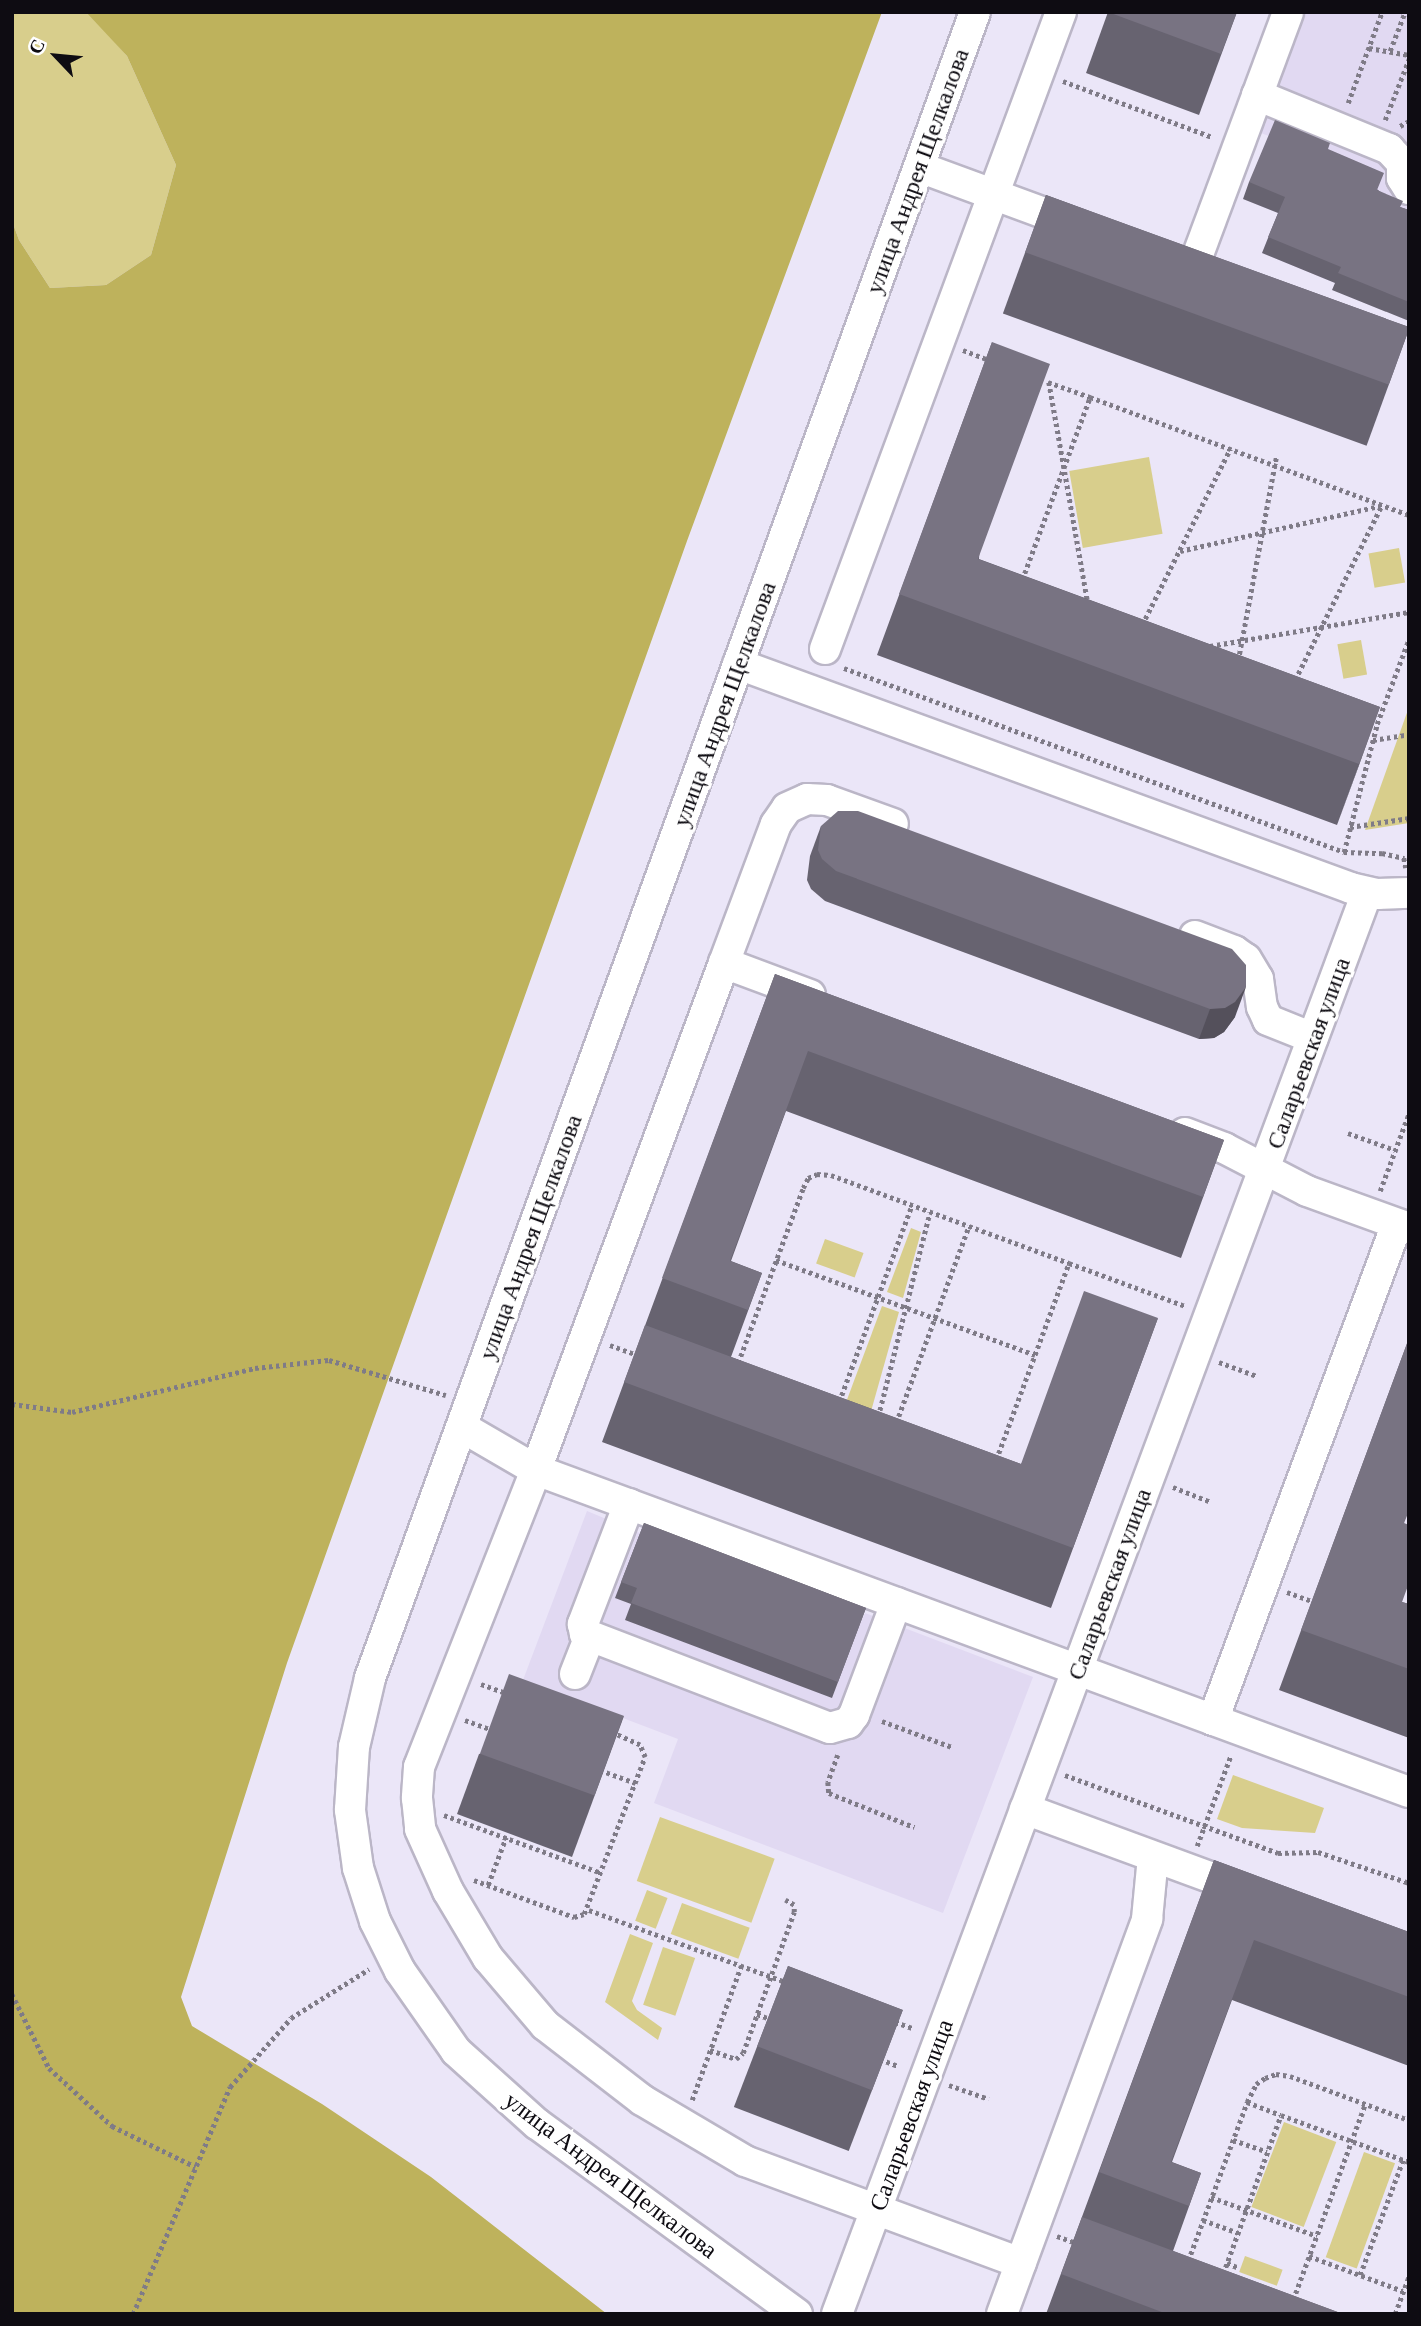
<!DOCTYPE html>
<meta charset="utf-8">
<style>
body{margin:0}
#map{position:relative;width:1421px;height:2326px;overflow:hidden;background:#ebe6f8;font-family:"Crimson Pro",serif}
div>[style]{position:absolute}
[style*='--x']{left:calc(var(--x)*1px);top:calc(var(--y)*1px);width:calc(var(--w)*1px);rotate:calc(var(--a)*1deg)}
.built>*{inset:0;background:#e1d9f2}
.green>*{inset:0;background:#d8ce8c;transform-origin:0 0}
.forest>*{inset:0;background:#beb25c}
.path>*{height:4.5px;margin-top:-2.25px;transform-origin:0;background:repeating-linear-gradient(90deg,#7f7b87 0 3.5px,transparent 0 7px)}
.roads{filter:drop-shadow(2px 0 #bbb6c7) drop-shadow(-2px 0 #bbb6c7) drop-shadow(0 2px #bbb6c7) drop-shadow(0 -2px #bbb6c7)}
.minor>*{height:30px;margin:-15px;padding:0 15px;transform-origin:15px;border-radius:15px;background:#fff}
.wall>*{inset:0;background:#676370;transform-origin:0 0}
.shaded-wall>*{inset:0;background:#54505b}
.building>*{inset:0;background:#787382;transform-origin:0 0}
span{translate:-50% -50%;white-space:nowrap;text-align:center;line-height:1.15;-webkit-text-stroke:6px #fff;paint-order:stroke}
.street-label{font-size:24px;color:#0e0c12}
.frame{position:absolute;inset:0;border:14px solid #0e0c12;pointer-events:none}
.north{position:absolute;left:21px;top:21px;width:70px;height:70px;-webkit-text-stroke:5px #fff;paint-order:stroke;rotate:296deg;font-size:19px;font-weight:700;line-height:28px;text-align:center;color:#0e0c12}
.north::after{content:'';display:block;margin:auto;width:24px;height:32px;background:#0e0c12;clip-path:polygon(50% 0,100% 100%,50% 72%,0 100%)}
</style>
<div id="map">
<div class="built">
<i style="clip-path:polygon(1304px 12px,1409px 12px,1409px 321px,1335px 283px,1262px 253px,1278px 213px,1243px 199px,1269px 136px,1258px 132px)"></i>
<i style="clip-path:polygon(587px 1511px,860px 1624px,865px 1613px,1033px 1677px,943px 1913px,654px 1803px,678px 1739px,523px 1680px)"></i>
</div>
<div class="green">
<i style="clip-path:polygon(12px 12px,90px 14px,127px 56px,176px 165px,151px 255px,106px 285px,50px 288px,19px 240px,12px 221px)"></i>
<i style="left:1149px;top:457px;width:78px;height:81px;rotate:80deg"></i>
<i style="left:1399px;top:548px;width:35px;height:31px;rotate:80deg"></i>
<i style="left:1361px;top:640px;width:35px;height:24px;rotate:80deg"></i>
<i style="clip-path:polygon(1409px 707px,1409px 823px,1365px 830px)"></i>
<i style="clip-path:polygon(911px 1228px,921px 1232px,903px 1298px,887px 1292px)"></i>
<i style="left:825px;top:1239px;width:41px;height:26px;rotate:20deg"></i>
<i style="clip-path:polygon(882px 1306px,899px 1312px,868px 1422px,842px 1413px)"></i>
<i style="clip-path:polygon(1233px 1775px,1324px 1808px,1315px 1833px,1242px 1828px,1217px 1819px)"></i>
<i style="left:660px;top:1817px;width:122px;height:68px;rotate:20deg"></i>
<i style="left:647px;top:1890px;width:22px;height:33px;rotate:21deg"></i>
<i style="left:682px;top:1903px;width:72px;height:33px;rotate:20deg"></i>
<i style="clip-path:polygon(630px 1934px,653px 1943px,632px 2001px,637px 2010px,662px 2028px,658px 2040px,605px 2002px)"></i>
<i style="left:663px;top:1947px;width:34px;height:61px;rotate:19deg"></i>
<i style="left:1284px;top:2122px;width:56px;height:91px;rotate:21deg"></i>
<i style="left:1364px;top:2152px;width:33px;height:112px;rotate:20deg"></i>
<i style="left:1245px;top:2256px;width:40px;height:17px;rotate:20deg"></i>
</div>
<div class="forest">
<i style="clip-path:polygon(86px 12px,882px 12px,687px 541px,287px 1663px,181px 1997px,192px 2026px,322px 2104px,431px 2177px,607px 2314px,12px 2314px,12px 221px,19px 240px,50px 288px,106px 285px,151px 255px,176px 165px,127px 56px)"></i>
</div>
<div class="path">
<i style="--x:1369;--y:48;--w:41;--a:9.9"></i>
<i style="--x:1390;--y:51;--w:42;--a:-69"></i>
<i style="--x:1063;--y:81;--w:159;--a:20.6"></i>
<i style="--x:1348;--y:103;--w:97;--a:-69.5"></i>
<i style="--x:1385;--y:120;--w:66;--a:-68.5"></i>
<i style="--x:1400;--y:126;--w:10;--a:-29"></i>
<i style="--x:963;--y:350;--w:30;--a:21"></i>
<i style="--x:1048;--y:382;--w:45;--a:19.7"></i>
<i style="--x:1049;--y:382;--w:224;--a:80"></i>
<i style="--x:1180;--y:551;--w:205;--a:-12.7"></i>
<i style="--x:1022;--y:580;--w:195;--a:-69.6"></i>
<i style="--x:1090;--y:397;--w:340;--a:20.3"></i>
<i style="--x:1142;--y:625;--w:197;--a:-63.4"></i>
<i style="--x:1210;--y:646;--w:202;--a:-9.7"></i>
<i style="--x:1238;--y:661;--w:208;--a:-79.4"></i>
<i style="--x:844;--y:668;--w:533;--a:20.2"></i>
<i style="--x:1344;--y:852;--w:38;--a:2"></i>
<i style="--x:1382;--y:853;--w:23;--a:13"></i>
<i style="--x:1404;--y:858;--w:10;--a:79"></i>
<i style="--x:1295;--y:680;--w:195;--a:-63.6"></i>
<i style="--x:1373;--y:740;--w:36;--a:-9"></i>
<i style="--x:1350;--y:827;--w:60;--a:-8.7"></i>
<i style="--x:1344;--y:852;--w:132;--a:-75.5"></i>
<i style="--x:1377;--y:724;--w:91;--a:-69.4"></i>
<i style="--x:1348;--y:1133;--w:50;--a:19.9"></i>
<i style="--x:1380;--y:1191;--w:83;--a:-69.6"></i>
<i style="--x:776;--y:1260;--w:276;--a:20.1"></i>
<i style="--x:610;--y:1345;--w:30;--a:20"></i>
<i style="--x:1219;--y:1362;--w:40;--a:20.2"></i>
<i style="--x:738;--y:1363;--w:187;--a:-69.6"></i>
<i style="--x:803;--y:1188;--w:11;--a:-63"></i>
<i style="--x:808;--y:1178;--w:10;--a:-24"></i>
<i style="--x:817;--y:1174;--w:14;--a:4"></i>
<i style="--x:831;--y:1175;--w:254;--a:20.3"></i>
<i style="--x:839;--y:1402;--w:210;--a:-69.7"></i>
<i style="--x:12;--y:1404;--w:61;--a:7.6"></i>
<i style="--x:72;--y:1412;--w:188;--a:-13.5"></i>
<i style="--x:255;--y:1368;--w:74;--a:-6.2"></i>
<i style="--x:329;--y:1360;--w:122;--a:16.7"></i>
<i style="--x:878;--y:1417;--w:211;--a:-75.8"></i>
<i style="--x:896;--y:1423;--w:210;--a:-69.7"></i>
<i style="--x:996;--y:1460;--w:210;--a:-69.7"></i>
<i style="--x:1069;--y:1263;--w:124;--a:20.3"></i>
<i style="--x:1173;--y:1487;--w:41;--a:21.5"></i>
<i style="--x:1287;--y:1592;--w:30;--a:20"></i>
<i style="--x:481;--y:1684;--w:27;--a:20"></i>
<i style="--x:465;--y:1720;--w:30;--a:20"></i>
<i style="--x:882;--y:1721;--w:75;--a:20.4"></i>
<i style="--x:838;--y:1755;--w:29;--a:110"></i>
<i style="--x:828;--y:1782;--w:11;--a:85"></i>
<i style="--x:829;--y:1793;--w:92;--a:21.8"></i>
<i style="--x:600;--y:1770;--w:38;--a:20"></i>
<i style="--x:1065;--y:1775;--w:227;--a:20.1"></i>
<i style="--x:1278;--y:1853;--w:40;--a:-1.4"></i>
<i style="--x:1318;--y:1852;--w:96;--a:18.8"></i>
<i style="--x:444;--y:1815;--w:168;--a:20.2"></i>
<i style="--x:1197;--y:1846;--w:97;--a:-69.5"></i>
<i style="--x:474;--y:1880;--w:107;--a:20.3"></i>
<i style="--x:574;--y:1917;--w:10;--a:-17"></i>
<i style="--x:584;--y:1914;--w:168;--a:-68.8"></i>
<i style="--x:645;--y:1757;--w:13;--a:-113"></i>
<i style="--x:640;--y:1745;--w:30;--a:-156"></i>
<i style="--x:488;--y:1885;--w:51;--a:-69.4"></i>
<i style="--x:589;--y:1910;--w:212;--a:20.1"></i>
<i style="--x:12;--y:1994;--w:83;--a:63.4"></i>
<i style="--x:49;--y:2068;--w:86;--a:42.6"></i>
<i style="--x:112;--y:2126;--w:93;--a:26"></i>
<i style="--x:757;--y:2014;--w:17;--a:21"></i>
<i style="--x:895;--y:2022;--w:18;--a:19"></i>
<i style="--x:710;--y:2050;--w:28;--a:19"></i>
<i style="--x:736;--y:2059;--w:9;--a:-41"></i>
<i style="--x:743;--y:2053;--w:150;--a:-70.1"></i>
<i style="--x:794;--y:1912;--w:7;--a:-90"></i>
<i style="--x:794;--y:1905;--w:10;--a:-151"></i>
<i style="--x:880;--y:2059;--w:19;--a:21"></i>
<i style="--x:949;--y:2085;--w:42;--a:19.3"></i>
<i style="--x:692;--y:2100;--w:143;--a:-69.9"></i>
<i style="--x:1247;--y:2102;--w:36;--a:21"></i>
<i style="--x:1233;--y:2140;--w:36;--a:19"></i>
<i style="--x:1211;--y:2197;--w:113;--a:20.2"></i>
<i style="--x:1203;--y:2220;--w:37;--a:20"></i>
<i style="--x:1057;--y:2236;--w:23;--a:20"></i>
<i style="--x:1309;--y:2256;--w:100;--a:20.4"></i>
<i style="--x:1188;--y:2261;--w:170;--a:-69.6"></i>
<i style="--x:1247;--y:2102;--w:20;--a:-63"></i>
<i style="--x:1256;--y:2084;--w:11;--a:-34"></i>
<i style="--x:1265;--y:2078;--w:12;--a:-20"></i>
<i style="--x:1276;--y:2074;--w:14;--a:8"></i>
<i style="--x:1290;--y:2076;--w:127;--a:20.3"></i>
<i style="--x:1227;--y:2263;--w:11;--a:22"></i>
<i style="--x:1223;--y:2274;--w:169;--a:-70"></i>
<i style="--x:1281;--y:2115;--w:136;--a:20.2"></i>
<i style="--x:1360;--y:2275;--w:123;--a:-69.5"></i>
<i style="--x:1293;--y:2300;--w:209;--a:-69.8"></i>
<i style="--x:133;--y:2314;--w:247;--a:-66.9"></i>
<i style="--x:230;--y:2087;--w:92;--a:-48.5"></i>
<i style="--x:291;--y:2018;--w:92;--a:-32.1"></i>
<i style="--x:1395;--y:2314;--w:40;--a:-69.8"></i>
</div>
<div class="roads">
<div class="minor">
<i style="--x:1257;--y:95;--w:143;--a:22.2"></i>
<i style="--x:1389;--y:149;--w:19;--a:47"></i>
<i style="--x:1402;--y:163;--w:15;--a:90"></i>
<i style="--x:1402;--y:178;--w:13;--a:58"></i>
<i style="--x:919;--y:167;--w:168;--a:20.2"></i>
<i style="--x:1193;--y:268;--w:273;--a:-69.6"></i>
<i style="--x:825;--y:649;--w:679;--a:-69.67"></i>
<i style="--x:738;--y:664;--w:653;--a:20.07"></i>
<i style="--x:1351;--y:888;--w:27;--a:13"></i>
<i style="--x:1377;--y:894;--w:32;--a:-2"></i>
<i style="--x:1195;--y:936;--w:42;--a:21"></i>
<i style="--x:1234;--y:951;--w:14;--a:34"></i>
<i style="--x:1246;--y:959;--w:23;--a:59"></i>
<i style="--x:1258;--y:979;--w:28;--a:82"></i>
<i style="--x:1262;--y:1007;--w:14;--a:65"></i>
<i style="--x:1268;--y:1020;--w:48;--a:21.8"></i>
<i style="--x:724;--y:963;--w:148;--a:-69.5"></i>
<i style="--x:776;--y:824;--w:19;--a:-55"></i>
<i style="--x:787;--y:808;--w:22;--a:-24"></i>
<i style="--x:807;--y:799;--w:20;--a:3"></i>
<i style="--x:827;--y:800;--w:70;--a:20"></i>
<i style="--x:810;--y:995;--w:92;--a:-159.6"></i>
<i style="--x:724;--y:963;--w:541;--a:110.35"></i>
<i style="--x:536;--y:1470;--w:319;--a:111.5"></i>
<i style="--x:419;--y:1767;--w:31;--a:94"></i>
<i style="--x:417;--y:1798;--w:31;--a:84"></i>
<i style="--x:420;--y:1829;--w:68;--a:65.7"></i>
<i style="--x:448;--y:1891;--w:78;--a:59.2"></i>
<i style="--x:488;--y:1958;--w:88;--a:49.6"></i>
<i style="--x:545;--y:2025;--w:123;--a:37.7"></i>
<i style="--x:642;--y:2100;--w:120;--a:30.6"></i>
<i style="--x:745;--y:2161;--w:294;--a:20.3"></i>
<i style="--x:1185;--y:1133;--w:42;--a:21"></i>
<i style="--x:1224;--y:1148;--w:93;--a:27.4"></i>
<i style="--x:1307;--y:1191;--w:109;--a:19.9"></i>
<i style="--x:462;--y:1427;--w:86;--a:30.2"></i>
<i style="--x:536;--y:1470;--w:930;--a:20.25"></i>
<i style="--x:629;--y:1504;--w:129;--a:111"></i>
<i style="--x:583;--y:1624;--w:10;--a:79"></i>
<i style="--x:585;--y:1634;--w:262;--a:21"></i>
<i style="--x:830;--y:1728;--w:19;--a:-16"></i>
<i style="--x:848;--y:1723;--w:10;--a:-53"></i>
<i style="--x:854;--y:1715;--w:120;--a:-69.4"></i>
<i style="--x:575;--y:1674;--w:41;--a:-68.5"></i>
<i style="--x:1213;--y:1720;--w:529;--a:-69.65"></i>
<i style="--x:1025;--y:1809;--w:234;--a:20.2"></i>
<i style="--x:797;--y:2314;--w:322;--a:-143.8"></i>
<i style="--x:537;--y:2124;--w:109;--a:-138"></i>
<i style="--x:456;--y:2051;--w:98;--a:-125"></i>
<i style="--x:400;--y:1971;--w:56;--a:-116.6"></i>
<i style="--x:375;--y:1921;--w:56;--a:-107.8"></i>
<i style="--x:358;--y:1868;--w:59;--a:-97.9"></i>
<i style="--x:350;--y:1810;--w:63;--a:-86.4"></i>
<i style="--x:354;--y:1747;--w:71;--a:-76.9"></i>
<i style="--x:370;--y:1678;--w:1772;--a:-70.04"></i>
<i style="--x:837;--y:2314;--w:1517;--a:-69.55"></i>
<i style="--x:1002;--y:2314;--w:421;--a:-69.8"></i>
<i style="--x:1147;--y:1919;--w:62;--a:-84.5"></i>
</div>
</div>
<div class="wall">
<i style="clip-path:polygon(1108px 12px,1237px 12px,1199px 115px,1086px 73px)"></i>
<i style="clip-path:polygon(1328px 150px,1378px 190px,1400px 207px,1409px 210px,1409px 321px,1332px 290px,1335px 283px,1262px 253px,1278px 213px,1243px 199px,1249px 182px)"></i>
<i style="left:1046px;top:195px;width:387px;height:126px;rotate:20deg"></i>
<i style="clip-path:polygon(992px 342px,979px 559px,1380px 707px,1337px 825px,877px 655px)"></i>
<i style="clip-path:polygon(821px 826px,1235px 1017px,1224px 1032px,1214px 1038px,1199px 1039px,825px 901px,811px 889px,807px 880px,810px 856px)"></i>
<i style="clip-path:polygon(775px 974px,1224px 1140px,1181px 1258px,786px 1111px,731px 1261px,762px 1273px,731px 1357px,1021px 1464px,1158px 1318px,1051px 1608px,602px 1442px)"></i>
<i style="clip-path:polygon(1409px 1338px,1402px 1602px,1409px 1604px,1409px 1738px,1279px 1690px)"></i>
<i style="clip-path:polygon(644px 1523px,866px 1608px,832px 1698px,625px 1620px,631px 1604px,615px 1598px)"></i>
<i style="clip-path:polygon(624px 1716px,572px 1857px,457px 1814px,479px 1754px)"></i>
<i style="clip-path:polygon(1214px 1860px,1409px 1932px,1409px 2066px,1232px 2000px,1172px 2162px,1201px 2173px,1173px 2251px,1343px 2314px,1046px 2314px)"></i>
<i style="left:788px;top:1966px;width:123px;height:151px;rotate:21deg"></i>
</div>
<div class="shaded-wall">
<i style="clip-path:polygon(1380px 707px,1358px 768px,1337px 825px,1359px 764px)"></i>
<i style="clip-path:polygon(1246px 987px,1235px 1017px,1224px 1032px,1214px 1038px,1199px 1039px,1210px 1009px)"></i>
</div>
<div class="building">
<i style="clip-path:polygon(1108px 12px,1237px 12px,1221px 54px)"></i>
<i style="clip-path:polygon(1275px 120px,1330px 143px,1328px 149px,1384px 173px,1377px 190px,1403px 201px,1400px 207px,1409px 210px,1409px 302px,1338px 273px,1341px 267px,1268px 237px,1285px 197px,1249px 182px)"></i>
<i style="left:1046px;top:195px;width:387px;height:61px;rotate:20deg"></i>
<i style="clip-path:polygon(992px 342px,1050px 364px,978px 559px,1380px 707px,1359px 764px,899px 594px)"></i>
<i style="clip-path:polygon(838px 811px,858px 811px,1232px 949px,1246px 965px,1246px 987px,1235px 1002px,1225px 1008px,1210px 1009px,836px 871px,822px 859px,818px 850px,821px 826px)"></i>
<i style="clip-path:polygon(775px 974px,1224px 1140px,1203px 1197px,808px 1051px,730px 1261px,762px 1273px,748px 1310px,662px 1278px)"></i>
<i style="clip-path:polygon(1084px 1291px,1158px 1318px,1073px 1548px,624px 1382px,645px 1325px,1021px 1464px)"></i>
<i style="clip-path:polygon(1409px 1338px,1409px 1511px,1404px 1523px,1409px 1525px,1409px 1583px,1402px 1602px,1409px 1604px,1409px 1669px,1301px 1630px)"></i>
<i style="clip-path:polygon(644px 1523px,866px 1608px,838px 1682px,631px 1603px,637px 1588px,621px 1582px)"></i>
<i style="left:509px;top:1674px;width:122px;height:85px;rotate:20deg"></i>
<i style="clip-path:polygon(1214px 1860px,1409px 1932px,1409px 1997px,1254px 1940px,1171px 2162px,1201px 2173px,1189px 2206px,1099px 2172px)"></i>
<i style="left:788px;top:1966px;width:123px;height:86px;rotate:21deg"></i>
<i style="clip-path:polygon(1082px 2217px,1343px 2314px,1167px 2314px,1061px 2274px)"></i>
</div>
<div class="street-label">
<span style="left:917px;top:171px;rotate:-70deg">улица Андрея Щелкалова</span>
<span style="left:724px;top:704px;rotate:-70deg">улица Андрея Щелкалова</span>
<span style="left:1308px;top:1053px;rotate:-70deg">Саларьевская улица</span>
<span style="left:530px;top:1237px;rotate:-70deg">улица Андрея Щелкалова</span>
<span style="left:1109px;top:1584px;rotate:-70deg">Саларьевская улица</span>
<span style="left:911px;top:2115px;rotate:-70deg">Саларьевская улица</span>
<span style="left:611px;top:2175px;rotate:37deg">улица Андрея Щелкалова</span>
</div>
<div class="frame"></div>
<div class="north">С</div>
</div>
